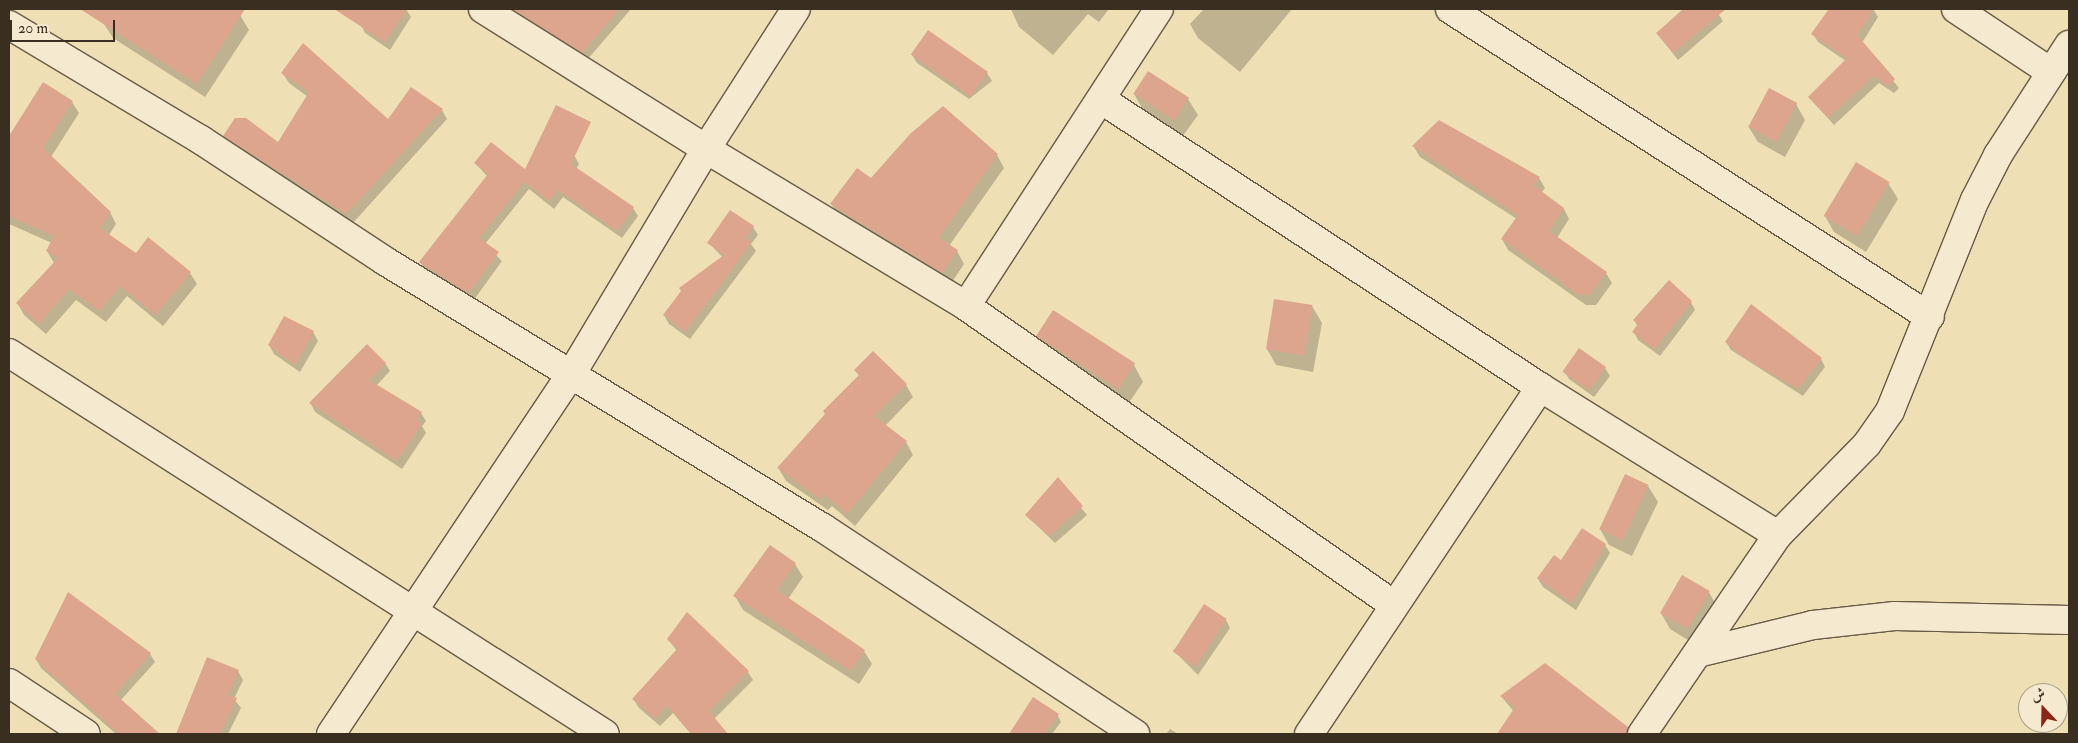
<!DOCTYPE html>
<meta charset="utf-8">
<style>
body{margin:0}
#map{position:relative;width:2078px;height:743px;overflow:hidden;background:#efdfb5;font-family:"IM FELL Double Pica",Amiri,serif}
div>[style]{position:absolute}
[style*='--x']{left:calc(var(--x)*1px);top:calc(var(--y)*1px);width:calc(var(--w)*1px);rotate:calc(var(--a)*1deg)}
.shadow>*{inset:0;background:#0003}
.building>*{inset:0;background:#dea58e;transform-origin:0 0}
.roads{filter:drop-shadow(1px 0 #675a46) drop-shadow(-1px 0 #675a46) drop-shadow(0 1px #675a46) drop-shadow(0 -1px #675a46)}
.minor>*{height:28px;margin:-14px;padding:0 14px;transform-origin:14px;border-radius:14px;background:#f5eacf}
span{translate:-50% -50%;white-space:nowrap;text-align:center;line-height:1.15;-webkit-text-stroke:4px #f5eacf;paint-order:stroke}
.frame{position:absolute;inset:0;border:10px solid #3a2e21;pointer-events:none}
.north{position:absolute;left:2018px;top:683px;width:50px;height:50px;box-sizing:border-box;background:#f5eacf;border:1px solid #aa9f89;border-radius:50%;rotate:339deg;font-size:14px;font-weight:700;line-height:20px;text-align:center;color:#3a2e21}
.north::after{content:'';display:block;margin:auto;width:18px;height:22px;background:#8f2418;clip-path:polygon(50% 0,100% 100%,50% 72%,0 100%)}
.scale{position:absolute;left:10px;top:20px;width:105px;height:22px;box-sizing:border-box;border:2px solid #3a2e21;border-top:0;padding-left:6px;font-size:15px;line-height:18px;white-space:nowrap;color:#3a2e21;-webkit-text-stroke:4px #f5eacf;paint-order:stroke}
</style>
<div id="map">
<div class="shadow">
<i style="clip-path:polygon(117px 9px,129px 9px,156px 31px,170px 9px,230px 9px,240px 15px,249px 30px,205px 97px,113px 38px,104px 24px)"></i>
<i style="clip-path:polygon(372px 9px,406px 9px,411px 17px,390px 50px,365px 33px,361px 25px)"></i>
<i style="clip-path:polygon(510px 9px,631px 9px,587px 60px)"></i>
<i style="clip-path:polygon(1011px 9px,1109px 9px,1099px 22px,1088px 14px,1053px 55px,1019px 27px)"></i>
<i style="clip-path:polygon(1204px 9px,1292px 9px,1240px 72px,1198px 38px,1190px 24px)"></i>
<i style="clip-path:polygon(1683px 9px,1715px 9px,1723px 21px,1678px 60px,1657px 33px)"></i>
<i style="clip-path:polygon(1831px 9px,1873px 9px,1878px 17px,1862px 43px,1899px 88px,1894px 93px,1879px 83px,1834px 125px,1809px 97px,1846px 61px,1818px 42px,1813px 34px)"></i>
<i style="clip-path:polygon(928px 32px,987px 73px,992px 81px,969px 99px,917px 63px,912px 55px)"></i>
<i style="clip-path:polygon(283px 74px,388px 121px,442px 110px,447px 119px,352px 224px,230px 146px,224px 136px,279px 144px,308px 97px,289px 83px)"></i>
<i style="clip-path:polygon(44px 83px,72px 102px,79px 113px,51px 157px,110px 212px,116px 224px,109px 235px,137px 255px,149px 239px,190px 273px,197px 284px,163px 326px,127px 296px,106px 322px,76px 300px,46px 334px,24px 315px,18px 304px,54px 263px,47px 251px,52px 243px,9px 224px,9px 157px)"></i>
<i style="clip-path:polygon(1134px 94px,1188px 99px,1198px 115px,1182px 137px,1144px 111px)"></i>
<i style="clip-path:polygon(1796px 104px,1805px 120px,1785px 157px,1758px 142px,1748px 126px)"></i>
<i style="clip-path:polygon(1439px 122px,1539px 178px,1545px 188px,1541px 193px,1564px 209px,1569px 219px,1557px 238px,1606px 273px,1612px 283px,1596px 305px,1586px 305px,1508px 250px,1502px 239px,1517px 219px,1420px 157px,1414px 147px)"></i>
<i style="clip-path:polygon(574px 155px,579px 164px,576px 169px,633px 208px,638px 216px,622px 238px,563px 197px,554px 209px,529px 189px,485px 244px,502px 261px,473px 301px,425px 270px,420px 262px,488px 177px,476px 164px,525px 171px)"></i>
<i style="clip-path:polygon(997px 155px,1004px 168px,949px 246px,957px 251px,964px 264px,950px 285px,839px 217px,832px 205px,872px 180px)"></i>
<i style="clip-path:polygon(1888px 183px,1898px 199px,1866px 252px,1834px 232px,1825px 216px)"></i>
<i style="clip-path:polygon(753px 227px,758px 235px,751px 244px,756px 251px,690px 339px,669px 324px,664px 315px,723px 258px,709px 243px)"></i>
<i style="clip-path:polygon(1691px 302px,1695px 310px,1660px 356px,1638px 340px,1634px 332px,1638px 327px,1634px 320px)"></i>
<i style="clip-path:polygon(1312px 306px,1322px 323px,1313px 372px,1276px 365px,1267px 349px)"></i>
<i style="clip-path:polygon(313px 332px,318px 341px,300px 372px,274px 354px,269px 345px)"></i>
<i style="clip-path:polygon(1038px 336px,1134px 365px,1143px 382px,1126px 407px,1047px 353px)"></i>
<i style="clip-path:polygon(1726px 342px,1821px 359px,1825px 367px,1803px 396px,1731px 350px)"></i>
<i style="clip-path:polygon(385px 363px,390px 371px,376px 386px,421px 413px,426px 421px,422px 426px,426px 433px,402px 469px,315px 412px,311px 404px)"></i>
<i style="clip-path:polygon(1605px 368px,1610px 376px,1594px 397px,1569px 379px,1564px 371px)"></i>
<i style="clip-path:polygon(856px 370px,906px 385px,913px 397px,885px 426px,906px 442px,913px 455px,855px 526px,832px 506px,828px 510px,786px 481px,779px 469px,859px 376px)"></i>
<i style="clip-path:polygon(1058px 479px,1087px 515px,1055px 543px,1026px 515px)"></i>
<i style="clip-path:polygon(1648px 486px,1658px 502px,1632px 556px,1609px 545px,1600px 529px)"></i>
<i style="clip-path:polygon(1605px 545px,1610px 553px,1576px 610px,1543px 587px,1538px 579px,1561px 562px)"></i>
<i style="clip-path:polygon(795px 564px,803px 577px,788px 599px,864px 651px,872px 664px,859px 684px,743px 610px,735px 596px)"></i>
<i style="clip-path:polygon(1709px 592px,1718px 609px,1696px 645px,1670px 629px,1661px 613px)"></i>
<i style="clip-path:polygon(68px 594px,150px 654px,155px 662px,120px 701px,158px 734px,116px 734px,41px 668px,36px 659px)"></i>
<i style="clip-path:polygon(1226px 620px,1230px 628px,1198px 675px,1173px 650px)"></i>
<i style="clip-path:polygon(668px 639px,748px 672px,753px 680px,714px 719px,727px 734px,691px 734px,673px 713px,660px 726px,638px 707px,634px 699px,677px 651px)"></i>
<i style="clip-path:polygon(238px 671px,243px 680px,234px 699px,241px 708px,228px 734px,193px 734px,187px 731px)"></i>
<i style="clip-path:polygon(1501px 696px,1623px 725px,1629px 734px,1499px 734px,1514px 712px)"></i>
<i style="clip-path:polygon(1057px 714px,1061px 722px,1052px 734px,1017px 734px,1014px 729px)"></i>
<i style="clip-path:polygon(1170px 729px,1178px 734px,1166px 734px)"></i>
</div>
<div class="building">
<i style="clip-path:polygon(80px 9px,245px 9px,197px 84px)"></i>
<i style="clip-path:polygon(334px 9px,407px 9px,385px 42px)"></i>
<i style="clip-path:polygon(512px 9px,619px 9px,582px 53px)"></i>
<i style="clip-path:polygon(1684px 9px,1726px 9px,1673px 53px,1656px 33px)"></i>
<i style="clip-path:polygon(1829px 9px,1874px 9px,1857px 35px,1895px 79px,1889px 86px,1873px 76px,1828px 118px,1808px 97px,1847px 58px,1811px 34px)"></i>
<i style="left:928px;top:30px;width:73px;height:30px;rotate:35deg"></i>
<i style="clip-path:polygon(303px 43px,388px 119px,411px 87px,443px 109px,346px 214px,223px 136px,235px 118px,246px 118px,278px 142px,309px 92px,281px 73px)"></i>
<i style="left:1148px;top:71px;width:49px;height:27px;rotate:33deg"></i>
<i style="clip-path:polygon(43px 82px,73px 101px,43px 148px,111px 212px,100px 228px,136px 253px,148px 237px,191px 272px,156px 315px,120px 286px,99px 311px,69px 289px,39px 324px,16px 303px,58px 258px,46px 251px,54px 236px,9px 216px,9px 136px)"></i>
<i style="left:1769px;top:88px;width:32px;height:44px;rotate:28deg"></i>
<i style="clip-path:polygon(556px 105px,591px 122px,571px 164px,634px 207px,617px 231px,558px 190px,549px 201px,524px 182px,479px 238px,499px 252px,468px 293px,419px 262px,488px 174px,474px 163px,491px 142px,525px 169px)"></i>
<i style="clip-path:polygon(943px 106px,998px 154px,939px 238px,958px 250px,942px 273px,830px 204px,857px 168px,871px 178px,910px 134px)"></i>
<i style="clip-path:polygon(1439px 120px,1540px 177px,1533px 185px,1564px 208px,1549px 231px,1607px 272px,1590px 295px,1579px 295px,1501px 239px,1518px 215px,1412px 146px)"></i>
<i style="left:1856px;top:162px;width:39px;height:63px;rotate:31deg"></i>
<i style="clip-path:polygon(730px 210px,754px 226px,743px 241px,748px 238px,752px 242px,685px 332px,663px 315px,681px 291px,679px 288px,724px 255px,707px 243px)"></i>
<i style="clip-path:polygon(1669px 280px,1692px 301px,1655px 349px,1632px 332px,1638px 324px,1633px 320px)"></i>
<i style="left:1274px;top:299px;width:39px;height:51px;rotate:9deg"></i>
<i style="clip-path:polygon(1751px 304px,1822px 358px,1798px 389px,1745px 358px,1725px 342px)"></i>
<i style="left:1053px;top:310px;width:98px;height:31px;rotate:33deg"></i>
<i style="clip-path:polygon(284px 316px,314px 331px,295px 365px,268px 345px)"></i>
<i style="clip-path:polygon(367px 344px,386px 363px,369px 380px,422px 412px,417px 420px,422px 424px,397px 461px,309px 403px)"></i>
<i style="left:1579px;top:348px;width:33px;height:29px;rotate:35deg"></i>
<i style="clip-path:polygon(873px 351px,907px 384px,874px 416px,907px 441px,847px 514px,824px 494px,820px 499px,777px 468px,825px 414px,823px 411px,859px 375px,854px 370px)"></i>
<i style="left:1625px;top:474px;width:26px;height:61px;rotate:25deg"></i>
<i style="clip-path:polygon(1058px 477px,1083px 506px,1049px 536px,1025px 515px)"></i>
<i style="clip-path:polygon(1582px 528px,1606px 544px,1572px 603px,1537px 578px,1554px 555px,1561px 560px)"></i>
<i style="clip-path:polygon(770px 545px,796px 563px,777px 590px,865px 650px,851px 671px,733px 596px)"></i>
<i style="left:1682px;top:575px;width:32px;height:44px;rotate:30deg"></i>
<i style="clip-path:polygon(68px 592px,151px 653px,115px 694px,160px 734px,119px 734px,35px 659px)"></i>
<i style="left:1204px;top:604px;width:27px;height:57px;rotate:33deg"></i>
<i style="clip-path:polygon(687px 612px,749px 671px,709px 711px,728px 734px,691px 734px,667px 705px,655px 719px,632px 699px,677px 649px,667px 639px)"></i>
<i style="clip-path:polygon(207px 657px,239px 670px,228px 695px,237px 698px,220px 734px,176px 734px)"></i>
<i style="clip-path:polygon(1545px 663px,1628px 727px,1627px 734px,1497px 734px,1515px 707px,1500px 696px)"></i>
<i style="clip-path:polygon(1033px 697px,1059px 714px,1044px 734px,1009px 734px)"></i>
</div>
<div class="roads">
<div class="minor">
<i style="--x:483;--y:9;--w:263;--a:32.1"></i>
<i style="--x:706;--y:149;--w:304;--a:31.1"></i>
<i style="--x:966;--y:306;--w:522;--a:34.94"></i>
<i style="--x:1450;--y:9;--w:570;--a:32.69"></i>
<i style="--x:1956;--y:9;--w:114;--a:33.6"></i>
<i style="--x:9;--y:25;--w:224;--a:30.9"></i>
<i style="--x:201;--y:140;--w:220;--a:33.3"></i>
<i style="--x:385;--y:261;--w:513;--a:31.37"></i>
<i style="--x:823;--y:528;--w:374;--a:33.4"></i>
<i style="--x:1102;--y:100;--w:524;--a:33.23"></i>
<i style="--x:1540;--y:387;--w:280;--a:31.9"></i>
<i style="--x:966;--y:306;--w:354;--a:-57"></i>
<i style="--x:9;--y:353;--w:707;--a:32.59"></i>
<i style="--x:1698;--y:653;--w:118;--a:-13.7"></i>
<i style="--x:1813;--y:625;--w:82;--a:-6.3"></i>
<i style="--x:1895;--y:616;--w:174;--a:1.3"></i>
<i style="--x:9;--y:683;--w:92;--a:33.5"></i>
<i style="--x:331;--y:734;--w:434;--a:-56.3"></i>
<i style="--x:572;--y:373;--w:261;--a:-59.1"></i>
<i style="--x:706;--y:149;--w:166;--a:-57.3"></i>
<i style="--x:1309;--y:734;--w:417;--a:-56.3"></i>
<i style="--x:1642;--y:734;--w:241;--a:-55.7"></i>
<i style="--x:1778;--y:535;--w:127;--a:-45.6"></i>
<i style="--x:1867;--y:444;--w:40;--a:-55.1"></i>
<i style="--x:1890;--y:411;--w:227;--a:-68.1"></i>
<i style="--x:1975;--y:200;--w:51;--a:-62.9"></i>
<i style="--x:1998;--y:155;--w:131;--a:-57.2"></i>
</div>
</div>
<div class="frame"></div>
<div class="north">ش</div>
<div class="scale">20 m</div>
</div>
